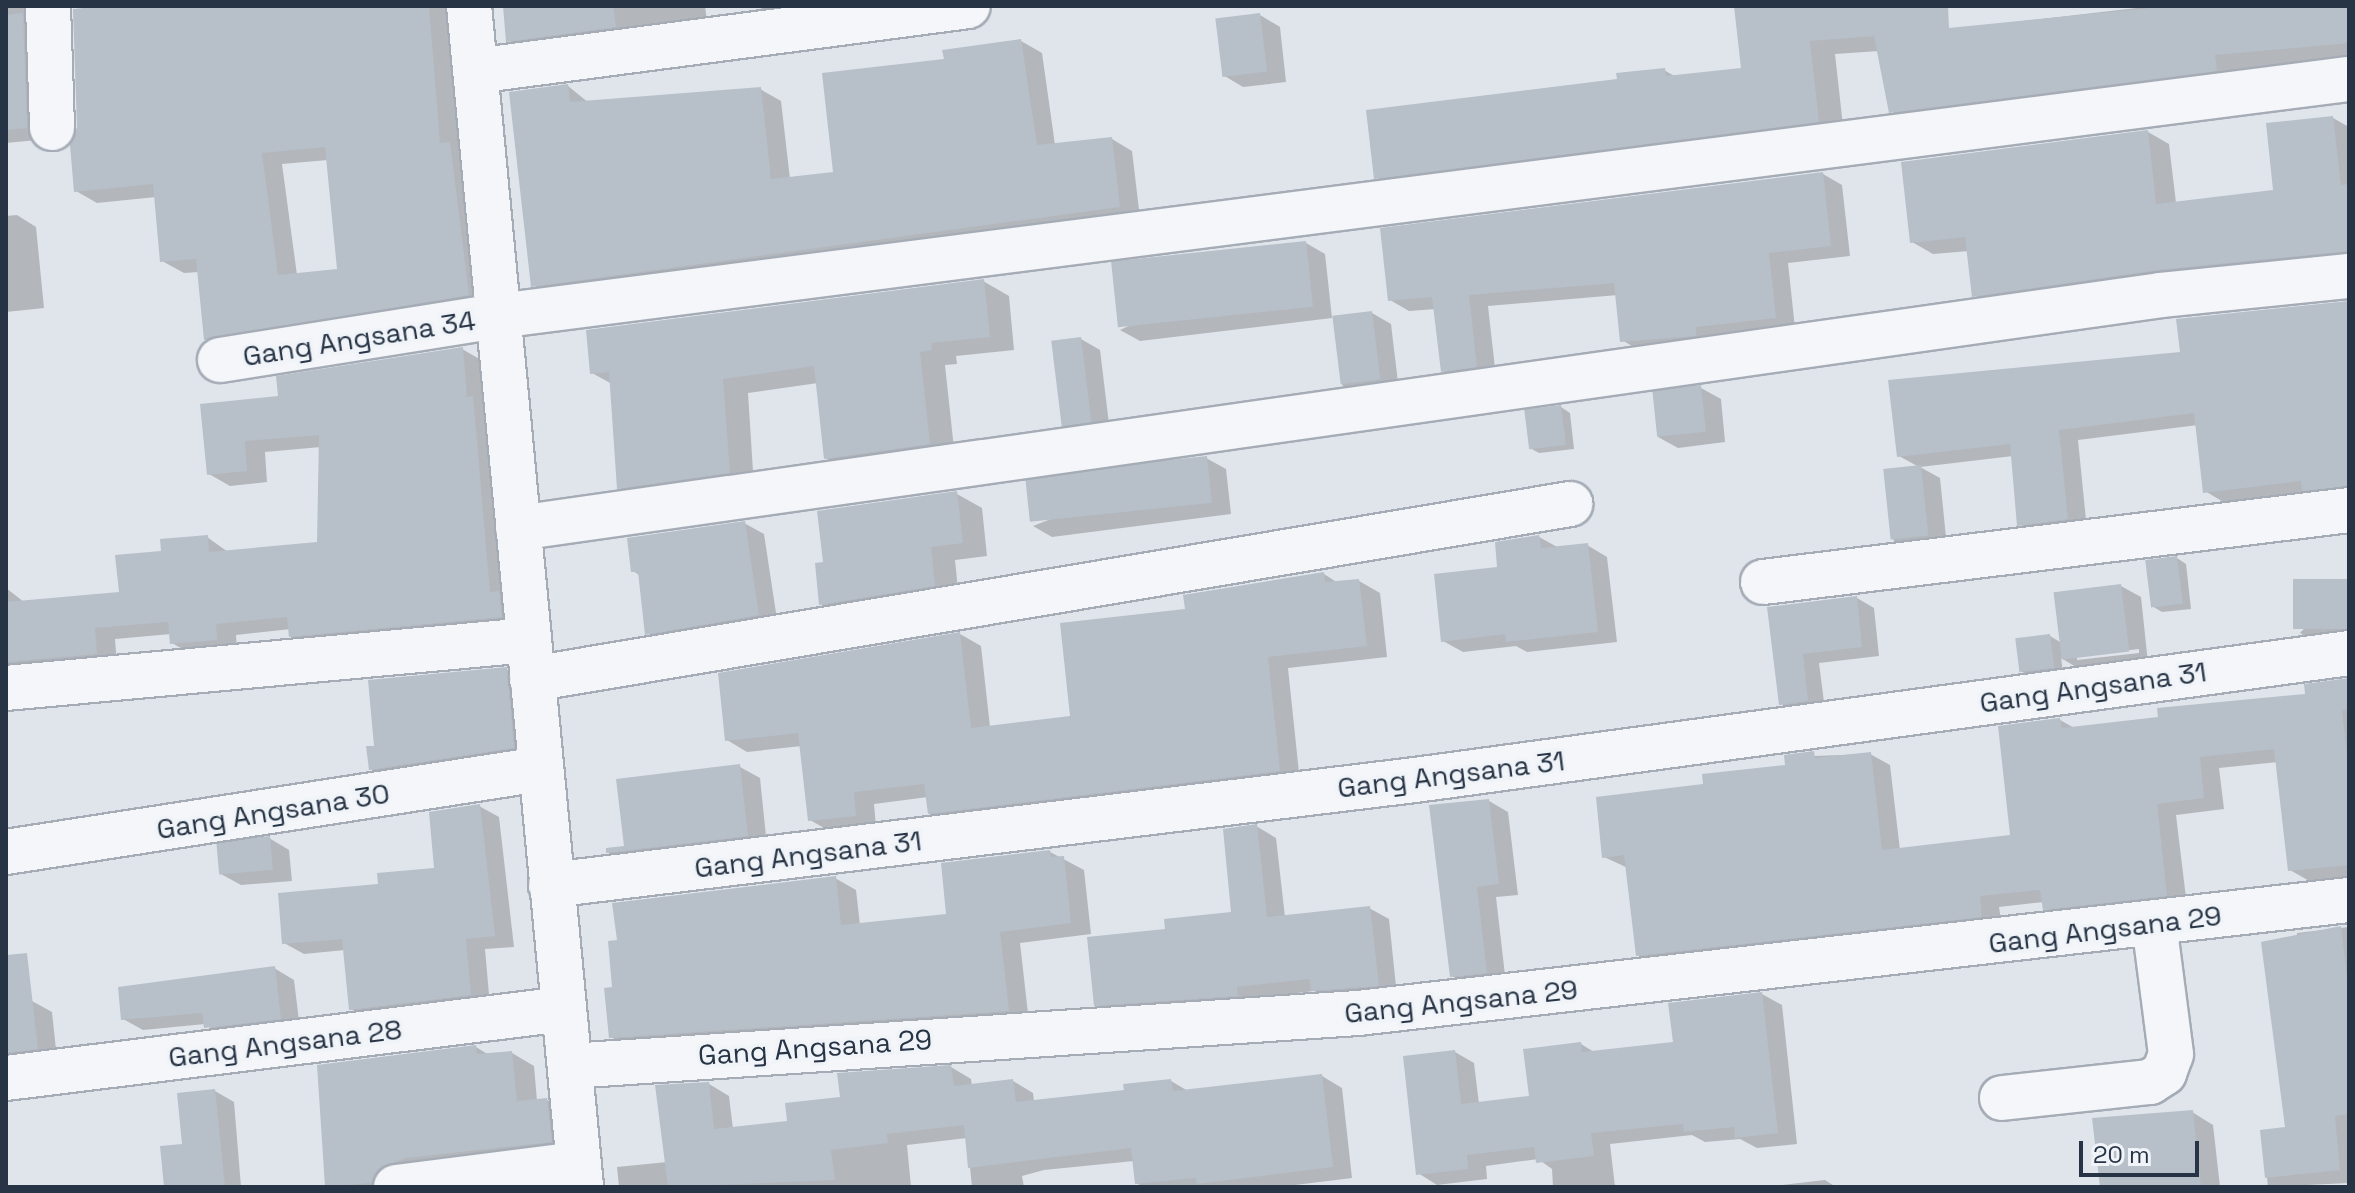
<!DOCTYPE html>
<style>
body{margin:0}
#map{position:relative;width:2355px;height:1193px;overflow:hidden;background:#e0e5eb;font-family:"Space Grotesk",sans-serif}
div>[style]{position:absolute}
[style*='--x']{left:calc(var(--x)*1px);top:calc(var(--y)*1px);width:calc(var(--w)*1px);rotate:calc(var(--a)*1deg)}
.shadow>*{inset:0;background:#0003}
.building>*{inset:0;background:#b7bfc9;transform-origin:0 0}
.roads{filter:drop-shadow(2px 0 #a5acb6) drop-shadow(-2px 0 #a5acb6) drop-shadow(0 2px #a5acb6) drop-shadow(0 -2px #a5acb6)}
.minor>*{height:44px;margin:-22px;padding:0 22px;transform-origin:22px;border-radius:22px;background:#f4f6f9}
span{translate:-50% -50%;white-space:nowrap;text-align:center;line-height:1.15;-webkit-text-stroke:7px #f0f4f8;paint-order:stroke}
.street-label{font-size:28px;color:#273445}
.frame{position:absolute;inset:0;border:8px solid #273445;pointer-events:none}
.scale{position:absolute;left:2079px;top:1141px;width:120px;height:36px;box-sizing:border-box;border:4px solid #273445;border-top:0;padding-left:10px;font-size:24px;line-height:28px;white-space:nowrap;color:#273445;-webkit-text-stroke:6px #f0f4f8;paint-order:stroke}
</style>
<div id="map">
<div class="shadow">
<i style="clip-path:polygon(6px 6px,30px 6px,48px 139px,6px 143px)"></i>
<i style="clip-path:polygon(evenodd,160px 6px,461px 6px,449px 12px,460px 150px,471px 156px,490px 307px,227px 352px,206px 339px,199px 272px,184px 273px,162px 261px,156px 197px,97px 203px,76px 191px,79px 128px,160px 6px,328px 160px,340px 271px,297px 275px,282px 164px,328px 160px)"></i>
<i style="clip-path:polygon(505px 6px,705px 6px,707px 22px,528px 52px,508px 40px)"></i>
<i style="clip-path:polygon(757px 6px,872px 6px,779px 19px)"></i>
<i style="clip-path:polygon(1736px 6px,1927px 6px,1928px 32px,2154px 6px,2349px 6px,2349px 59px,2240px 69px,2242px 84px,1917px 126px,1891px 111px,1879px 51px,1835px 54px,1844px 135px,1401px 192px,1376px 177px,1619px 81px,1664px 70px,1676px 77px,1743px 70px)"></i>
<i style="clip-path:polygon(1260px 15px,1280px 27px,1286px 82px,1243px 87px,1223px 75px)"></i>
<i style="clip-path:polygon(1021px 41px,1042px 53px,1055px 145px,1112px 139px,1132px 151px,1140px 218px,553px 297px,533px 285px,568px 86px,589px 103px,760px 89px,781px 101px,790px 179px,835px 174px,946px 61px)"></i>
<i style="clip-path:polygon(2333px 118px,2349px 127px,2349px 268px,1996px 308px,1974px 295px,1969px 251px,1933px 254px,1912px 242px,2148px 132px,2169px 144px,2176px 203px,2275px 191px)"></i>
<i style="clip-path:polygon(1823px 174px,1842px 185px,1850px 256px,1788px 263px,1795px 328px,1642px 352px,1622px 340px,1618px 295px,1488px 306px,1496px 377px,1462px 382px,1443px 371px,1436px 309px,1409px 311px,1390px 300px)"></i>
<i style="clip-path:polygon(17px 215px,36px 227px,44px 308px,6px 312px,6px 216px)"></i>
<i style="clip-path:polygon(1306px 243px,1325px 254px,1332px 318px,1140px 341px,1120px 330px)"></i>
<i style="clip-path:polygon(983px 281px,1009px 296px,1014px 350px,956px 356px,957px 364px,945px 365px,955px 458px,851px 473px,826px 458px,818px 383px,748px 393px,754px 487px,644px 502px,619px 488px,612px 384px,592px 373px)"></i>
<i style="clip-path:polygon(2349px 301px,2349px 498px,2309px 493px,2225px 503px,2205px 491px,2198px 425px,2078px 440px,2087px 530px,2039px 536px,2019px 524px,2013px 456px,1920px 467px,1940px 478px,1947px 547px,1913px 551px,1893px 540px,1919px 467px,1899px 456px,2182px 353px)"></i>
<i style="clip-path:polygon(1372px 313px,1391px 324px,1399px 391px,1362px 396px,1342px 385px)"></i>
<i style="clip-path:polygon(1081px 339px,1100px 350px,1110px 432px,1082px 436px,1062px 425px)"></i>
<i style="clip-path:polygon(462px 349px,483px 361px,522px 628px,312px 648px,291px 636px,291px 629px,236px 635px,237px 651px,193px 655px,172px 643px,171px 634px,115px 639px,117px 665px,6px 678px,6px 588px,24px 602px,121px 594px,164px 553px,207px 537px,228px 552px,319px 544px,321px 447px,265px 452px,267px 482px,230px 486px,209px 474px,280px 398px)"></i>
<i style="clip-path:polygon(1701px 388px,1721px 399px,1725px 442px,1678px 448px,1658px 437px)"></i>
<i style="clip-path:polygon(1561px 407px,1570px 413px,1574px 449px,1539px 453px,1530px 448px)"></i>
<i style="clip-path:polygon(1206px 458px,1226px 469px,1231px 514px,1052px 537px,1033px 526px)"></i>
<i style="clip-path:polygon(957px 494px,982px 508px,987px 556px,955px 560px,959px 599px,846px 618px,821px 604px,825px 564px)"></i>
<i style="clip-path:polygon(744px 523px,764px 534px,778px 626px,666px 645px,647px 633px,641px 576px,633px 571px)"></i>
<i style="clip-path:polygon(1539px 537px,1559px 548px,1587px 545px,1607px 557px,1617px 642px,1527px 652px,1516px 646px,1463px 652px,1443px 641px,1500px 568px)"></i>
<i style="clip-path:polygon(2177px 558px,2186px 564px,2191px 609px,2162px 612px,2152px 606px)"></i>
<i style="clip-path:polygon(1324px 574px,1338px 583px,1359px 581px,1380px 593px,1387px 657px,1288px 668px,1300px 782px,950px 825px,929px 813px,928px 797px,874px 804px,876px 827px,831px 832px,810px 820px,802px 746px,747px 752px,727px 740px,960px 634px,981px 646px,990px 727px,1072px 718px,1187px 611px)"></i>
<i style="clip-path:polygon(2349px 581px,2349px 641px,2321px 645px,2300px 633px)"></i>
<i style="clip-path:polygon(evenodd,2121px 586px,2141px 597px,2148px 663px,2081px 670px,2061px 658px,2063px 672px,2030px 677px,2021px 671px,2050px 636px,2060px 642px,2121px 586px,2139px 649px,2139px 653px,2077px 660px,2077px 656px,2139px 649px)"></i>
<i style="clip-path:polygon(1857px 598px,1874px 608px,1879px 656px,1819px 663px,1825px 710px,1798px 714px,1781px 704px,1769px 608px)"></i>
<i style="clip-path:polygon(506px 669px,525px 680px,532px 758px,390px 780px,371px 769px,376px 747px)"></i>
<i style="clip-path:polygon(2349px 680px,2349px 877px,2311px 882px,2290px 870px,2278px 762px,2219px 768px,2224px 809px,2176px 815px,2187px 906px,2065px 920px,2045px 909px,2044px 902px,1999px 907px,2002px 927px,1658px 967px,1638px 955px,1628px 868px,1604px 857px,1705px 786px,1787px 767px,1786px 757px,1870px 754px,1890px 765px,1900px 850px,2012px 837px,2060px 720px,2076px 729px,2160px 718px,2308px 695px)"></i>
<i style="clip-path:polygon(740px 767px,760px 778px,767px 846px,628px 863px,608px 852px,626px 847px)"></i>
<i style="clip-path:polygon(1489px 801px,1508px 812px,1518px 895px,1496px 897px,1506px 984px,1472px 987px,1452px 976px)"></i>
<i style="clip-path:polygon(479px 806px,499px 817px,514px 947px,485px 949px,490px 1006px,370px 1021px,351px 1009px,345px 950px,304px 954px,284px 943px,380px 886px,436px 870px)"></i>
<i style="clip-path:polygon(1256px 826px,1276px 838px,1285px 917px,1369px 908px,1389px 919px,1397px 996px,1332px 1001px,1314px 991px,1255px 998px,1256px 1006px,1115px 1016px,1096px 1004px,1167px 930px,1234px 913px)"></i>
<i style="clip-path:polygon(269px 838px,289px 850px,292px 881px,241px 885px,221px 874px)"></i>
<i style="clip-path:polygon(1050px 852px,1084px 870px,1091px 934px,1020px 943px,1029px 1022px,632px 1049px,611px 1037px,835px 878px,856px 890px,860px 925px,948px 915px)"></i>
<i style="clip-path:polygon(2349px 927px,2349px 1183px,2268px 1187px,2262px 1132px,2287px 1129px,2297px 933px)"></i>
<i style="clip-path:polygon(274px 968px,294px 980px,300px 1029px,225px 1038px,205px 1024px,143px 1030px,123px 1019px)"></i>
<i style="clip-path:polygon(1762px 994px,1782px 1005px,1797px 1144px,1757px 1148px,1740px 1139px,1705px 1142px,1692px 1135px,1610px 1144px,1615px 1187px,1553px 1187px,1552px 1169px,1538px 1159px,1486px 1166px,1487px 1179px,1437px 1185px,1418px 1173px,1455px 1052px,1474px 1063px,1479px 1104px,1531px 1098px,1581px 1044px,1594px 1052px,1675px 1044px)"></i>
<i style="clip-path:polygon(32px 1001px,52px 1012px,57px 1059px,6px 1075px,6px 1004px)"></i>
<i style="clip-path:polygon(476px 1047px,489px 1055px,512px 1053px,534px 1066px,537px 1101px,547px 1100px,569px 1113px,573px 1154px,399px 1187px,327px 1187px)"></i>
<i style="clip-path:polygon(951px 1067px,971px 1079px,972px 1086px,1013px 1081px,1033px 1093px,1034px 1102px,1126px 1092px,1171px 1081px,1188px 1091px,1322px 1076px,1342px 1088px,1352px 1178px,1279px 1187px,1144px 1187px,1136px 1183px,1134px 1161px,1044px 1170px,1022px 1176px,1024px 1187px,972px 1187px,967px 1138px,907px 1145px,911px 1187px,619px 1187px,617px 1167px,667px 1162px,709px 1084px,729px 1096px,733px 1129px,790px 1123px,842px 1099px)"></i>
<i style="clip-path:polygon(215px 1091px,234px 1102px,241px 1187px,166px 1187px)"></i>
<i style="clip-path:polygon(2192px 1112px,2213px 1125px,2220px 1187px,2102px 1187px)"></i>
<i style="clip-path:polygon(1825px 1180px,1836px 1187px,1782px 1187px,1782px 1185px)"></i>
</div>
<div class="building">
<i style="clip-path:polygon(evenodd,104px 6px,429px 6px,440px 143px,450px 142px,469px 295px,204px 340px,196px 259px,160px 262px,153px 184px,74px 192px,70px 145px,77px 127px,73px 9px,104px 6px,325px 147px,337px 269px,278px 275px,262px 153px,325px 147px)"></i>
<i style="clip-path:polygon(503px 6px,613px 6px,616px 27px,506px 42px)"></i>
<i style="clip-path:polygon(1734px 6px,1948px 6px,1949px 28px,2170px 6px,2349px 6px,2349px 43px,2215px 55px,2217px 71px,1889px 113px,1874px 36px,1810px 41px,1819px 122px,1374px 179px,1366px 110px,1617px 79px,1616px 73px,1665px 68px,1666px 76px,1741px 68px)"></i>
<i style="clip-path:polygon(23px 13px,27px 128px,6px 130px,6px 15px)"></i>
<i style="left:1260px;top:13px;width:59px;height:45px;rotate:83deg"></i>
<i style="clip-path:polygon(1021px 39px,1037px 145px,1112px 137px,1120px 207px,531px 287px,509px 92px,568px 84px,570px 102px,761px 87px,771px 179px,833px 172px,822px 73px,944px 59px,942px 50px)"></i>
<i style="clip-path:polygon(2333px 116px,2341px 185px,2349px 184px,2349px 251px,2158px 270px,1972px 297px,1965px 237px,1910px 243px,1901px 162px,2148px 130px,2156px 204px,2273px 190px,2266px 123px)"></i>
<i style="clip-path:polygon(1823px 172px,1831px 246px,1769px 253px,1776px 318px,1696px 327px,1696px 336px,1620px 342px,1614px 283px,1469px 295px,1477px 367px,1441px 372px,1432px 297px,1388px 301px,1380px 228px)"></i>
<i style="left:1306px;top:241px;width:66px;height:196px;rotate:84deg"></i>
<i style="clip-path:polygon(984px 279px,990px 337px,931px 343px,932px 350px,920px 352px,930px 444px,824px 459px,814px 366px,723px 379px,730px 473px,617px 489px,609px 372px,590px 374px,586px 330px)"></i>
<i style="clip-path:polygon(2349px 301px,2349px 486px,2302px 491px,2301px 481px,2203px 493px,2194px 413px,2059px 430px,2068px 519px,2017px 526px,2010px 444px,1897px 457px,1888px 380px,2180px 352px,2176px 319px)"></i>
<i style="left:1372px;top:311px;width:69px;height:40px;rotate:83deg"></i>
<i style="left:1081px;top:337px;width:86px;height:30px;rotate:83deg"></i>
<i style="clip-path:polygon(463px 347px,467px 397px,473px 396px,490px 592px,499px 591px,502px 617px,289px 637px,287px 617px,216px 624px,217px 640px,170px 644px,168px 622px,95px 628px,97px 654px,6px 662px,6px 602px,119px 592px,115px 555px,161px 551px,160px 539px,208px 535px,209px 552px,317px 542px,319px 435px,245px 441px,247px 471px,207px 475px,200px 404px,278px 396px,276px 376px)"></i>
<i style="left:1701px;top:385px;width:47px;height:49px;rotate:84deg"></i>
<i style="left:1561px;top:405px;width:40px;height:37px;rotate:83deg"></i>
<i style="left:1207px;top:456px;width:47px;height:183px;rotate:84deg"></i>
<i style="left:1921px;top:465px;width:71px;height:38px;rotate:84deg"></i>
<i style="clip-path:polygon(957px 491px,963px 543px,931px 547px,935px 586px,819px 605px,815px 563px,823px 562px,817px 511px)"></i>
<i style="clip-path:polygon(745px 521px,759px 615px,645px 635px,638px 572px,631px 572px,627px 538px)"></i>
<i style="clip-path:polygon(1539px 535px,1541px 548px,1588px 543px,1598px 632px,1506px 642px,1505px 634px,1441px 642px,1434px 574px,1497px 567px,1495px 542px)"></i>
<i style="left:2177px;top:556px;width:48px;height:32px;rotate:83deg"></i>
<i style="clip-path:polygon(1324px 572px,1325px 582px,1359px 579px,1367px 646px,1268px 657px,1280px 771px,928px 814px,924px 784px,854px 792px,856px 816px,808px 821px,798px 733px,725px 741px,718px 673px,960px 632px,971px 728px,1070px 716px,1060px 623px,1185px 609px,1183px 595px)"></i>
<i style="left:2349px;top:579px;width:50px;height:56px;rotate:90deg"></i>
<i style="left:2121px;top:584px;width:68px;height:68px;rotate:83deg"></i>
<i style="clip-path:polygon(1857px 596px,1862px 647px,1803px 654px,1808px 701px,1779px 705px,1767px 607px)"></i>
<i style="left:2050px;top:634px;width:34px;height:35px;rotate:83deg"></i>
<i style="clip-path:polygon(507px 667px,514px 748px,369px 770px,366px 746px,374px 746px,368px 680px)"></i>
<i style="clip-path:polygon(2349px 678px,2349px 709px,2342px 710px,2349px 773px,2349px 865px,2288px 871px,2274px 749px,2200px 757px,2204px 798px,2157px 804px,2167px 896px,2043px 910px,2040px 890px,1980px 896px,1982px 917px,1636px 956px,1624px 855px,1602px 858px,1596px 797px,1703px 784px,1702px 774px,1785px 765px,1784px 755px,1814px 751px,1815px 758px,1871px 752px,1882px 850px,2010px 835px,1998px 726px,2060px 718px,2062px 728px,2158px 717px,2157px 708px,2305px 694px,2304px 684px)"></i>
<i style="clip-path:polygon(740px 764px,748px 836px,606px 853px,606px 848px,624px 846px,616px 779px)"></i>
<i style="clip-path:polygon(1489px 799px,1499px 884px,1477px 887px,1487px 973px,1450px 977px,1429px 805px)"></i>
<i style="clip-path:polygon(480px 804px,495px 936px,466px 939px,471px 995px,349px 1010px,342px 939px,282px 944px,278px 893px,378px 884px,377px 873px,434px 868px,429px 812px)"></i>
<i style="clip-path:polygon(1257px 824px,1267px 917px,1370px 906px,1379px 986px,1311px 991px,1309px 979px,1237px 987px,1238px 996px,1094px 1006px,1087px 937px,1165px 929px,1164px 919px,1231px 912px,1223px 829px)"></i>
<i style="left:270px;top:836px;width:34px;height:54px;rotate:85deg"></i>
<i style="clip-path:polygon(1050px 850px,1051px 857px,1064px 856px,1071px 923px,1000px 932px,1009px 1011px,609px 1038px,604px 988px,612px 987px,608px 941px,617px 940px,612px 903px,836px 876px,841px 925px,946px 914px,941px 863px)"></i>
<i style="clip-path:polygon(2341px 926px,2349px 995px,2349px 1114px,2335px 1116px,2340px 1170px,2265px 1178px,2260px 1130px,2285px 1127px,2261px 942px)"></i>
<i style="clip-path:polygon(27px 953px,38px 1049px,6px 1053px,6px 955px)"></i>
<i style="clip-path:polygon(275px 966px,281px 1019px,204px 1028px,202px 1013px,121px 1020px,118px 987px)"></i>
<i style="clip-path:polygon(1762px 992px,1778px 1133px,1735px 1138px,1734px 1127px,1684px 1132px,1683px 1124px,1591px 1133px,1594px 1156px,1536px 1163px,1534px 1147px,1467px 1155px,1468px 1169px,1416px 1175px,1403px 1056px,1455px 1050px,1461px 1104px,1529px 1096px,1523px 1049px,1581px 1042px,1582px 1052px,1673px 1042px,1668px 1003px)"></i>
<i style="clip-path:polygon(476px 1045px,477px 1054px,512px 1051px,517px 1101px,547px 1098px,552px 1142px,406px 1158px,382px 1167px,372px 1183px,325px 1187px,317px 1065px)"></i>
<i style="clip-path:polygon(951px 1065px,954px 1086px,1013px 1079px,1016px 1102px,1124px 1090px,1123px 1084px,1171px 1079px,1173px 1091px,1322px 1074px,1333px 1167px,1197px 1184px,1196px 1178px,1135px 1184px,1131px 1148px,968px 1168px,964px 1125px,887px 1134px,888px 1143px,831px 1150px,835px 1180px,668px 1187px,655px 1085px,709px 1082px,714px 1129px,787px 1121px,785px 1103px,840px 1097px,837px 1073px)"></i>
<i style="clip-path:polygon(215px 1089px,225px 1187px,164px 1187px,160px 1146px,182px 1144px,177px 1093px)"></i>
<i style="clip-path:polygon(2193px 1110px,2201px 1187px,2100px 1187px,2092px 1118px)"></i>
</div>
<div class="roads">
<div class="minor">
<i style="--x:48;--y:6;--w:122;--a:88.1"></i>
<i style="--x:469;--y:6;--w:1186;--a:84.58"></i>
<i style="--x:475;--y:71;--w:497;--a:-7.5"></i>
<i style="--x:220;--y:360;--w:281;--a:-9"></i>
<i style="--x:498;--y:316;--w:1866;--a:-7.3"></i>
<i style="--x:518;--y:528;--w:1659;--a:-8.07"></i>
<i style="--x:2161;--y:295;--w:189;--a:-5.8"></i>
<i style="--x:1763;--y:582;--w:590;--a:-7"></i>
<i style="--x:532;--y:679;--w:1053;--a:-9.57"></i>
<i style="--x:6;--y:688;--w:524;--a:-5.25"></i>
<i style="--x:6;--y:852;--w:540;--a:-8.83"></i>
<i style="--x:551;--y:885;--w:870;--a:-6.93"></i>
<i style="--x:1415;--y:780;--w:943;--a:-7.74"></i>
<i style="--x:570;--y:1066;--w:790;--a:-3.85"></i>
<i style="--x:1358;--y:1013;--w:997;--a:-6.51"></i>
<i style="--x:6;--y:1078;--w:562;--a:-7.05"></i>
<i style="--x:2002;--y:1098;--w:149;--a:-6.2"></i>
<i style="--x:2150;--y:1082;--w:17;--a:-33"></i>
<i style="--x:2164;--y:1073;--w:20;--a:-70"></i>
<i style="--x:2171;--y:1054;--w:132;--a:-97.4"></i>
<i style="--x:396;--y:1187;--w:184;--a:-7.2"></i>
</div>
</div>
<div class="street-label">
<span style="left:359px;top:338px;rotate:-9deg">Gang Angsana 34</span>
<span style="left:2093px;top:687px;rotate:-8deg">Gang Angsana 31</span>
<span style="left:1451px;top:774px;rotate:-7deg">Gang Angsana 31</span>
<span style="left:273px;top:811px;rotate:-9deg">Gang Angsana 30</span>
<span style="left:808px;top:854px;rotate:-7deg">Gang Angsana 31</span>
<span style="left:2105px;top:929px;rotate:-7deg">Gang Angsana 29</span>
<span style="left:1461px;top:1001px;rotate:-6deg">Gang Angsana 29</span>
<span style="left:285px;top:1043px;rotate:-7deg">Gang Angsana 28</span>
<span style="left:815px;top:1047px;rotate:-4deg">Gang Angsana 29</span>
</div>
<div class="frame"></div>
<div class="scale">20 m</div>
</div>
